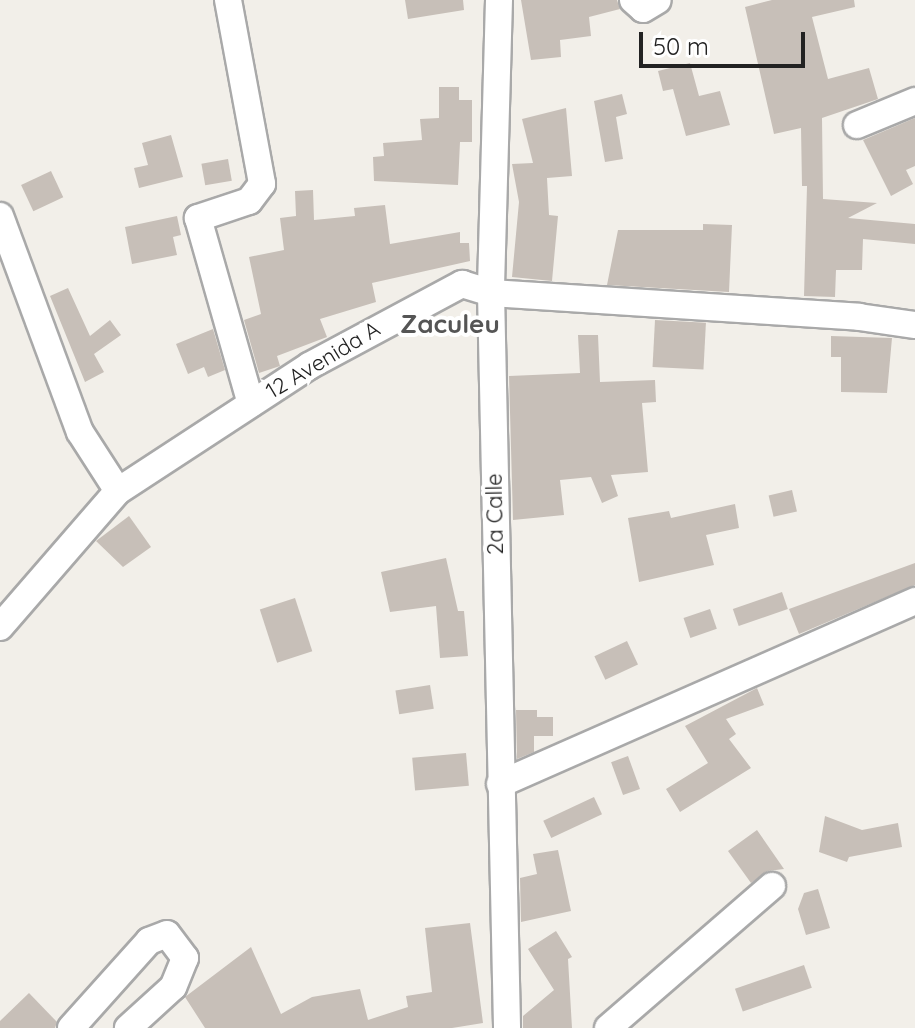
<!DOCTYPE html>
<style>
body{margin:0}
#map{position:relative;width:915px;height:1028px;overflow:hidden;background:#f2efe9;font-family:Quicksand,sans-serif}
div>[style]{position:absolute}
[style*='--x']{left:calc(var(--x)*1px);top:calc(var(--y)*1px);width:calc(var(--w)*1px);rotate:calc(var(--a)*1deg)}
.building>*{inset:0;background:#c7bfb8;transform-origin:0 0}
.roads{filter:drop-shadow(2px 0 #a9a9a9) drop-shadow(-2px 0 #a9a9a9) drop-shadow(0 2px #a9a9a9) drop-shadow(0 -2px #a9a9a9)}
.minor>*{height:26px;margin:-13px;padding:0 13px;transform-origin:13px;border-radius:13px;background:#fff}
span{translate:-50% -50%;white-space:nowrap;text-align:center;line-height:1.15;-webkit-text-stroke:8px #fff;paint-order:stroke}
.street-label{font-size:22px;color:#222}
.quarter-label{font-size:26px;color:#555;font-weight:700}
.scale{position:absolute;left:639px;top:32px;width:166px;height:36px;box-sizing:border-box;border:4px solid #222;border-top:0;padding-left:10px;font-size:24px;line-height:28px;white-space:nowrap;color:#222;-webkit-text-stroke:6px #fff;paint-order:stroke}
</style>
<div id="map">
<div class="building">
<i style="clip-path:polygon(405px 0,463px 0,464px 10px,408px 19px)"></i>
<i style="clip-path:polygon(521px 0,617px 0,620px 9px,589px 17px,591px 36px,560px 40px,561px 57px,531px 60px)"></i>
<i style="clip-path:polygon(772px 0,854px 0,855px 7px,812px 17px,828px 79px,869px 68px,878px 99px,822px 118px,823px 199px,877px 203px,848px 218px,915px 224px,915px 244px,863px 239px,862px 270px,836px 270px,835px 297px,804px 296px,807px 186px,802px 186px,801px 128px,774px 134px,745px 7px)"></i>
<i style="clip-path:polygon(690px 63px,699px 96px,720px 91px,730px 125px,686px 136px,673px 89px,663px 91px,658px 71px)"></i>
<i style="clip-path:polygon(439px 87px,459px 87px,459px 100px,472px 100px,472px 142px,460px 142px,458px 185px,374px 181px,373px 157px,384px 156px,383px 143px,422px 140px,420px 119px,439px 118px)"></i>
<i style="clip-path:polygon(622px 94px,627px 114px,616px 117px,623px 159px,605px 162px,594px 101px)"></i>
<i style="clip-path:polygon(566px 108px,572px 176px,547px 178px,549px 215px,558px 216px,552px 281px,512px 277px,519px 202px,512px 164px,533px 163px,522px 119px)"></i>
<i style="clip-path:polygon(915px 118px,915px 166px,906px 170px,913px 184px,891px 196px,863px 140px)"></i>
<i style="clip-path:polygon(171px 135px,183px 177px,139px 188px,134px 168px,148px 165px,142px 143px)"></i>
<i style="left:228px;top:159px;width:22px;height:27px;rotate:80deg"></i>
<i style="left:51px;top:171px;width:29px;height:33px;rotate:65deg"></i>
<i style="clip-path:polygon(313px 190px,314px 220px,355px 216px,354px 208px,385px 205px,390px 244px,460px 232px,460px 243px,469px 243px,470px 261px,372px 283px,376px 302px,320px 319px,327px 337px,277px 356px,280px 366px,259px 373px,244px 320px,261px 314px,249px 257px,284px 250px,280px 218px,296px 216px,295px 191px)"></i>
<i style="clip-path:polygon(177px 216px,181px 235px,173px 237px,177px 255px,132px 264px,125px 227px)"></i>
<i style="clip-path:polygon(703px 224px,732px 225px,729px 292px,607px 285px,618px 230px,703px 230px)"></i>
<i style="clip-path:polygon(68px 288px,90px 336px,110px 320px,121px 335px,94px 354px,104px 372px,85px 382px,50px 296px)"></i>
<i style="left:655px;top:320px;width:51px;height:47px;rotate:3deg"></i>
<i style="clip-path:polygon(213px 329px,225px 370px,208px 377px,204px 367px,188px 374px,176px 344px)"></i>
<i style="clip-path:polygon(578px 335px,598px 335px,600px 382px,655px 380px,656px 402px,642px 403px,648px 472px,611px 475px,618px 496px,602px 503px,591px 477px,560px 480px,564px 515px,513px 520px,509px 376px,580px 373px)"></i>
<i style="clip-path:polygon(831px 336px,892px 338px,887px 393px,841px 392px,841px 357px,831px 357px)"></i>
<i style="left:792px;top:490px;width:22px;height:24px;rotate:77deg"></i>
<i style="clip-path:polygon(735px 504px,739px 528px,706px 535px,714px 565px,639px 582px,628px 518px,669px 511px,671px 518px)"></i>
<i style="clip-path:polygon(129px 516px,151px 547px,123px 567px,96px 541px)"></i>
<i style="clip-path:polygon(446px 558px,458px 611px,464px 611px,468px 656px,440px 658px,436px 606px,390px 612px,381px 572px)"></i>
<i style="clip-path:polygon(915px 563px,915px 585px,799px 634px,789px 609px)"></i>
<i style="left:782px;top:592px;width:18px;height:52px;rotate:71deg"></i>
<i style="left:295px;top:598px;width:56px;height:37px;rotate:72deg"></i>
<i style="left:710px;top:609px;width:21px;height:28px;rotate:71deg"></i>
<i style="left:627px;top:641px;width:26px;height:36px;rotate:65deg"></i>
<i style="left:430px;top:685px;width:24px;height:35px;rotate:81deg"></i>
<i style="clip-path:polygon(757px 688px,764px 705px,726px 719px,736px 734px,729px 739px,751px 768px,680px 812px,666px 789px,708px 763px,685px 726px)"></i>
<i style="clip-path:polygon(516px 710px,537px 710px,537px 717px,553px 717px,553px 736px,534px 736px,534px 752px,517px 759px)"></i>
<i style="left:466px;top:753px;width:33px;height:54px;rotate:85deg"></i>
<i style="left:628px;top:756px;width:35px;height:18px;rotate:70deg"></i>
<i style="left:594px;top:797px;width:19px;height:56px;rotate:65deg"></i>
<i style="clip-path:polygon(825px 816px,862px 830px,898px 823px,902px 847px,849px 857px,847px 862px,819px 852px)"></i>
<i style="clip-path:polygon(757px 830px,784px 869px,768px 871px,751px 883px,728px 851px)"></i>
<i style="clip-path:polygon(558px 850px,571px 911px,521px 922px,520px 878px,537px 874px,533px 854px)"></i>
<i style="clip-path:polygon(818px 889px,830px 928px,806px 935px,798px 909px,804px 893px)"></i>
<i style="clip-path:polygon(470px 923px,483px 1023px,452px 1028px,205px 1028px,185px 997px,251px 947px,281px 1014px,312px 997px,360px 989px,368px 1020px,408px 1007px,406px 996px,432px 992px,425px 928px)"></i>
<i style="clip-path:polygon(556px 931px,572px 957px,568px 959px,572px 1028px,523px 1028px,523px 1016px,554px 990px,528px 949px)"></i>
<i style="left:804px;top:965px;width:24px;height:73px;rotate:71deg"></i>
<i style="clip-path:polygon(29px 993px,57px 1022px,55px 1028px,0 1028px,0 1021px)"></i>
</div>
<div class="roads">
<div class="minor">
<i style="--x:228;--y:0;--w:187;--a:79.5"></i>
<i style="--x:262;--y:184;--w:21;--a:127"></i>
<i style="--x:249;--y:201;--w:54;--a:161.6"></i>
<i style="--x:198;--y:218;--w:193;--a:74.1"></i>
<i style="--x:499;--y:0;--w:293;--a:91.6"></i>
<i style="--x:491;--y:293;--w:735;--a:88.75"></i>
<i style="--x:633;--y:0;--w:13;--a:42"></i>
<i style="--x:643;--y:9;--w:17;--a:-31"></i>
<i style="--x:857;--y:125;--w:63;--a:-22.5"></i>
<i style="--x:0;--y:216;--w:230;--a:69.7"></i>
<i style="--x:80;--y:432;--w:70;--a:57.2"></i>
<i style="--x:0;--y:627;--w:180;--a:-49.1"></i>
<i style="--x:118;--y:491;--w:228;--a:-33.2"></i>
<i style="--x:309;--y:366;--w:174;--a:-28.2"></i>
<i style="--x:462;--y:284;--w:30;--a:17"></i>
<i style="--x:491;--y:293;--w:369;--a:3.7"></i>
<i style="--x:859;--y:317;--w:57;--a:8.1"></i>
<i style="--x:500;--y:784;--w:454;--a:-23.8"></i>
<i style="--x:71;--y:1028;--w:117;--a:-48.1"></i>
<i style="--x:149;--y:941;--w:19;--a:-21"></i>
<i style="--x:167;--y:934;--w:30;--a:53"></i>
<i style="--x:185;--y:958;--w:31;--a:112"></i>
<i style="--x:173;--y:987;--w:61;--a:137.7"></i>
<i style="--x:608;--y:1028;--w:217;--a:-40.9"></i>
</div>
</div>
<div class="street-label">
<span style="left:323px;top:360px;rotate:-31deg">12 Avenida A</span>
<span style="left:495px;top:514px;rotate:-91deg">2a Calle</span>
</div>
<div class="quarter-label">
<span style="left:450px;top:324px">Zaculeu</span>
</div>
<div class="scale">50 m</div>
</div>
